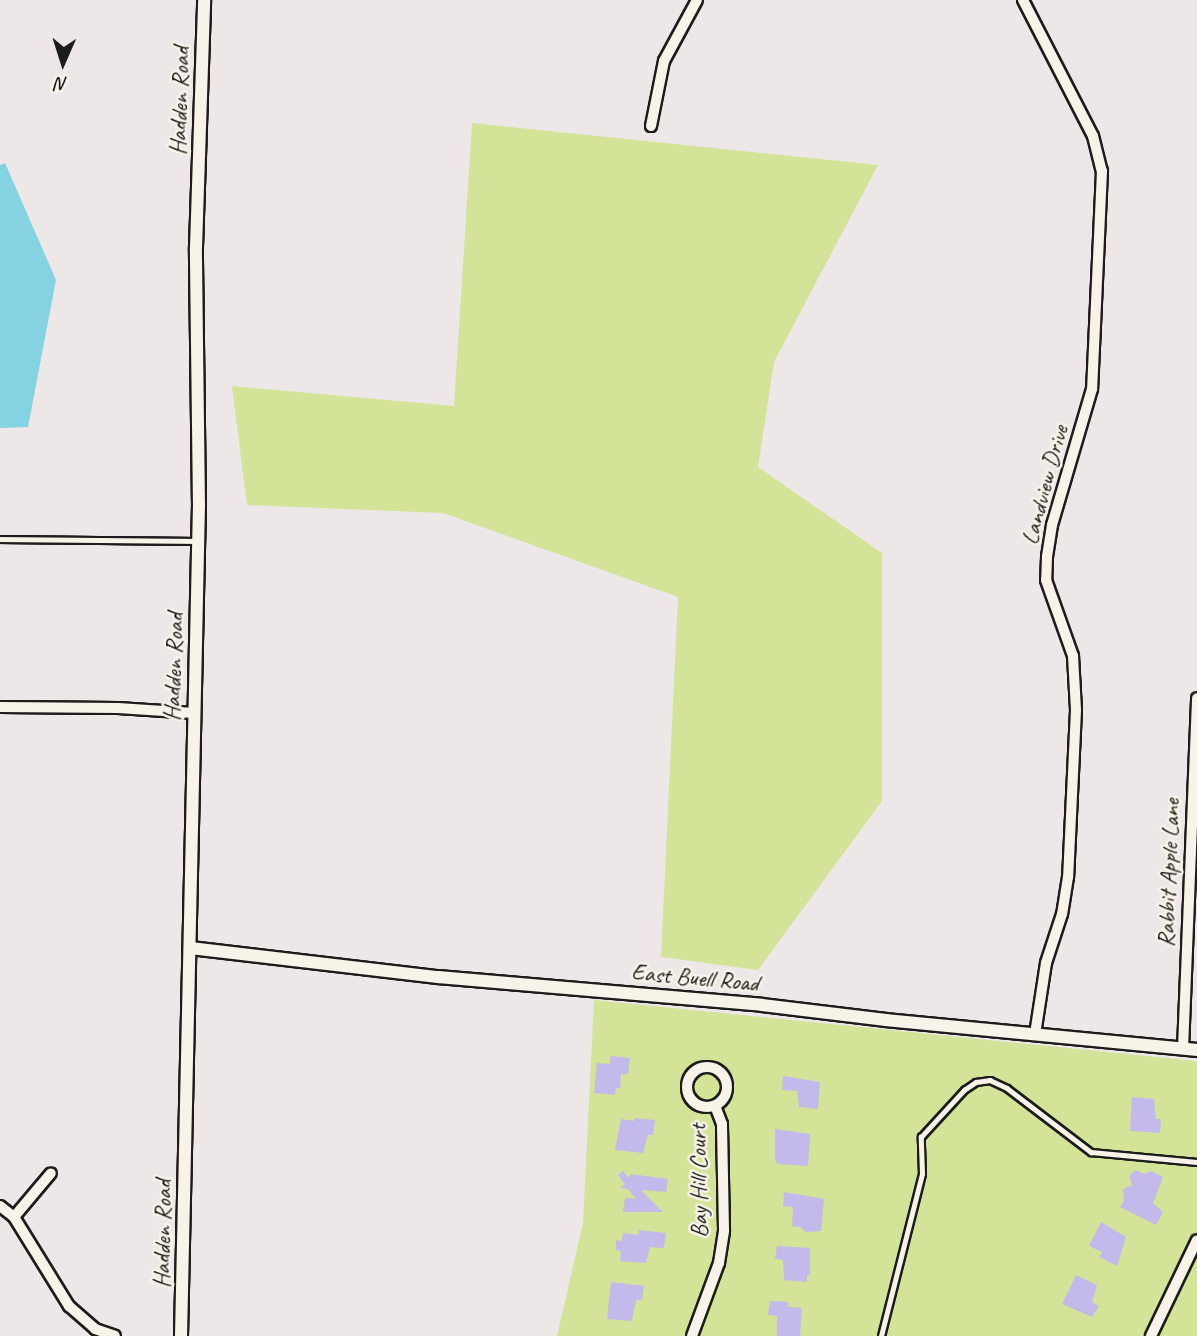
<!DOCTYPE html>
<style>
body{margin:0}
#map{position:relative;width:1197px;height:1336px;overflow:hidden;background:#ede7e8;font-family:Caveat,sans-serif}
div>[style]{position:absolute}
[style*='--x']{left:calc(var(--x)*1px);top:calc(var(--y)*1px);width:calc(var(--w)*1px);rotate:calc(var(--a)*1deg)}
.green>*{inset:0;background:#d3e498}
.water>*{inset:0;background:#84d2e2}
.building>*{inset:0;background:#c3b9ea}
.roads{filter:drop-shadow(2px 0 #1c1c1c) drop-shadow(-2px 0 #1c1c1c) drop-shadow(0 2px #1c1c1c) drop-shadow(0 -2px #1c1c1c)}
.service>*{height:4.5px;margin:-2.25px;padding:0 2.25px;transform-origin:2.25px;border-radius:2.25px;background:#f7f3e8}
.minor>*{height:10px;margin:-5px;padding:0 5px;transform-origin:5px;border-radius:5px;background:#f7f3e8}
.minor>.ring{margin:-5px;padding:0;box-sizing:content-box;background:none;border:10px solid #f7f3e8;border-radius:50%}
.tertiary>*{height:12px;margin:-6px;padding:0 6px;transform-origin:6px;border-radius:6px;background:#f7f3e8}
span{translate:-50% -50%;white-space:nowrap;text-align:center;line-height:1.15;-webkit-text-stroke:5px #f7f3e8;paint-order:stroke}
.street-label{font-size:24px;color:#1c1c1c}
.north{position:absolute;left:28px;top:28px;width:70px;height:70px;-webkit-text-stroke:5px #f7f3e8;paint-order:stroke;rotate:183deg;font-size:19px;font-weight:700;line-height:28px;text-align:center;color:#1c1c1c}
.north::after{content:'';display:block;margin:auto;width:24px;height:32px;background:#1c1c1c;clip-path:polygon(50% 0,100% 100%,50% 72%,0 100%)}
</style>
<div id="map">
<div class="green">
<i style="clip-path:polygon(472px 123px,878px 165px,774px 362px,758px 467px,882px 553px,882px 801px,758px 970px,661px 957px,678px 597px,443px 513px,247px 505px,232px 386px,454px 406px)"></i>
<i style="clip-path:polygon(594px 1000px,1197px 1061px,1197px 1336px,557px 1336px,583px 1223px)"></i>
</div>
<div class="water">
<i style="clip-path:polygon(5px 163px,56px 280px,28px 427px,0 428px,0 165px)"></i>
</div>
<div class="building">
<i style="clip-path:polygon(610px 1056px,630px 1058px,628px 1074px,621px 1074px,620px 1088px,616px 1088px,615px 1095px,594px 1093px,597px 1063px,610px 1064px)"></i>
<i style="clip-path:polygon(783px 1076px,820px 1082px,818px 1109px,799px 1107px,797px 1091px,782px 1090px)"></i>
<i style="clip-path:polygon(1132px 1097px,1154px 1099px,1156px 1119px,1161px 1119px,1160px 1133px,1130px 1131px)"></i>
<i style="clip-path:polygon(634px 1118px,655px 1120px,653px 1135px,648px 1135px,643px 1153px,615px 1150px,621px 1119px,634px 1121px)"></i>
<i style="clip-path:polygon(775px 1129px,810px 1134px,808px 1166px,778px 1164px,775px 1160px)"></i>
<i style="clip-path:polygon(1136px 1170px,1145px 1174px,1151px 1171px,1163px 1177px,1153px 1203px,1163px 1212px,1156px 1225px,1120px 1207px,1124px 1200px,1123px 1189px,1132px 1185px,1129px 1176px)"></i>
<i style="clip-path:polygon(623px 1171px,629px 1178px,630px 1174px,668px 1179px,666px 1192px,641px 1190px,663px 1212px,623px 1212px,625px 1198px,636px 1199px,628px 1189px,620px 1188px,625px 1184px,618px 1175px)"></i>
<i style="clip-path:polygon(784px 1192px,824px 1199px,821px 1231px,806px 1232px,800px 1227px,792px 1226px,793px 1207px,783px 1206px)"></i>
<i style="clip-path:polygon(1101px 1222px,1126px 1237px,1117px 1266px,1099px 1257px,1102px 1252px,1089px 1246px)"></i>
<i style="clip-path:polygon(639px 1230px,666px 1233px,664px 1248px,650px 1247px,646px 1263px,620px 1261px,621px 1251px,616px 1250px,616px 1240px,622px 1241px,623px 1233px,638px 1235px)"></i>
<i style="clip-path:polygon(777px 1246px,810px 1248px,810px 1275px,807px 1275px,807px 1282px,784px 1280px,783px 1260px,775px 1259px)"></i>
<i style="clip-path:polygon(1076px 1275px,1097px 1285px,1092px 1302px,1099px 1306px,1092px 1317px,1062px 1304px)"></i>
<i style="clip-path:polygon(611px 1282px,644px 1286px,642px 1300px,636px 1300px,632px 1321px,607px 1319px)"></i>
<i style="clip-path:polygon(770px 1301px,789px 1302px,788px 1307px,802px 1308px,800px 1336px,777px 1336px,777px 1316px,768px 1315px)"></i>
</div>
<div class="roads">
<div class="service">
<i style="--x:0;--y:539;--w:197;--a:0.6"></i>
<i style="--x:881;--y:1336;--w:167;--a:-75.8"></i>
<i style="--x:922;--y:1174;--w:37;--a:-92"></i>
<i style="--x:921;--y:1137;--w:64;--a:-47.5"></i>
<i style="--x:964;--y:1090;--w:14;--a:-34"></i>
<i style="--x:976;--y:1082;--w:14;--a:-8"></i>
<i style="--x:990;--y:1080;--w:19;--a:25"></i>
<i style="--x:1007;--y:1088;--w:106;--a:37.3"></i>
<i style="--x:1091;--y:1152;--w:106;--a:5.4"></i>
</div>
<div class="minor">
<i style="--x:1023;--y:0;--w:153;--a:62.8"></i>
<i style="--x:1093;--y:136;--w:36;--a:76"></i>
<i style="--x:1102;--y:171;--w:218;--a:92.6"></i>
<i style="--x:1092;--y:389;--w:142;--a:106.4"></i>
<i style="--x:1052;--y:525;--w:32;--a:99"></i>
<i style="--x:1047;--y:557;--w:23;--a:92"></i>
<i style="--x:1046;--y:580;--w:81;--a:70.4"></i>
<i style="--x:1073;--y:656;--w:54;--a:86.8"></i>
<i style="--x:1076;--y:710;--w:167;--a:92.7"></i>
<i style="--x:1068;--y:877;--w:37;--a:99"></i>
<i style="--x:1062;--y:914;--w:52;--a:108.1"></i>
<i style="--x:1046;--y:963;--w:72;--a:98.8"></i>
<i style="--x:651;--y:126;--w:66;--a:-78.7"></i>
<i style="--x:664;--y:61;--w:69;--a:-61.6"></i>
<i style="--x:0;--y:707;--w:118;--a:0.5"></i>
<i style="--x:118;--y:708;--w:76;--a:3.8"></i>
<i style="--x:1183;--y:1049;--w:351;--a:-87.7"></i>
<i class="ring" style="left:687px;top:1067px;width:30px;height:30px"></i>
<i style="--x:0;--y:1206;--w:18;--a:38"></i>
<i style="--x:14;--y:1217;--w:105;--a:58.3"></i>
<i style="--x:69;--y:1306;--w:35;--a:41"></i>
<i style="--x:95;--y:1329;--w:21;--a:19"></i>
<i style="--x:14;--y:1217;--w:57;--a:-49.9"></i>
<i style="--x:692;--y:1336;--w:78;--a:-69.7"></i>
<i style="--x:719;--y:1263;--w:33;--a:-81"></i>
<i style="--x:724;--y:1230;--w:106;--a:-91.1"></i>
<i style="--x:722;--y:1124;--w:19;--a:-111"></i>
<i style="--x:1151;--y:1336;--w:106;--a:-64.4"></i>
</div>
<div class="tertiary">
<i style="--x:190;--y:948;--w:250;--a:6.7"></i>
<i style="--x:438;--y:977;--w:325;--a:4.9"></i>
<i style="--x:762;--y:1005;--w:125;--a:6.9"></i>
<i style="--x:886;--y:1020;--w:312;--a:5.5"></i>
<i style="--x:181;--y:1336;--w:830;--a:-88.76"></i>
<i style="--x:199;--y:506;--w:259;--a:-90.7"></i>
<i style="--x:196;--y:247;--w:247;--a:-88.1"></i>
</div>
</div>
<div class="street-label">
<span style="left:180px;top:101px;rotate:-88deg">Hadden Road</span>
<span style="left:1045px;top:485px;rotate:-75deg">Landview Drive</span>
<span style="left:174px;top:667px;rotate:-88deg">Hadden Road</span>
<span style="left:1169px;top:873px;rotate:-88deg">Rabbit Apple Lane</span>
<span style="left:695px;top:978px;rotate:5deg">East Buell Road</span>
<span style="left:699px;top:1181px;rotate:-91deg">Bay Hill Court</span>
<span style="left:163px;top:1234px;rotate:-89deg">Hadden Road</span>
</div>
<div class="north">N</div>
</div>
